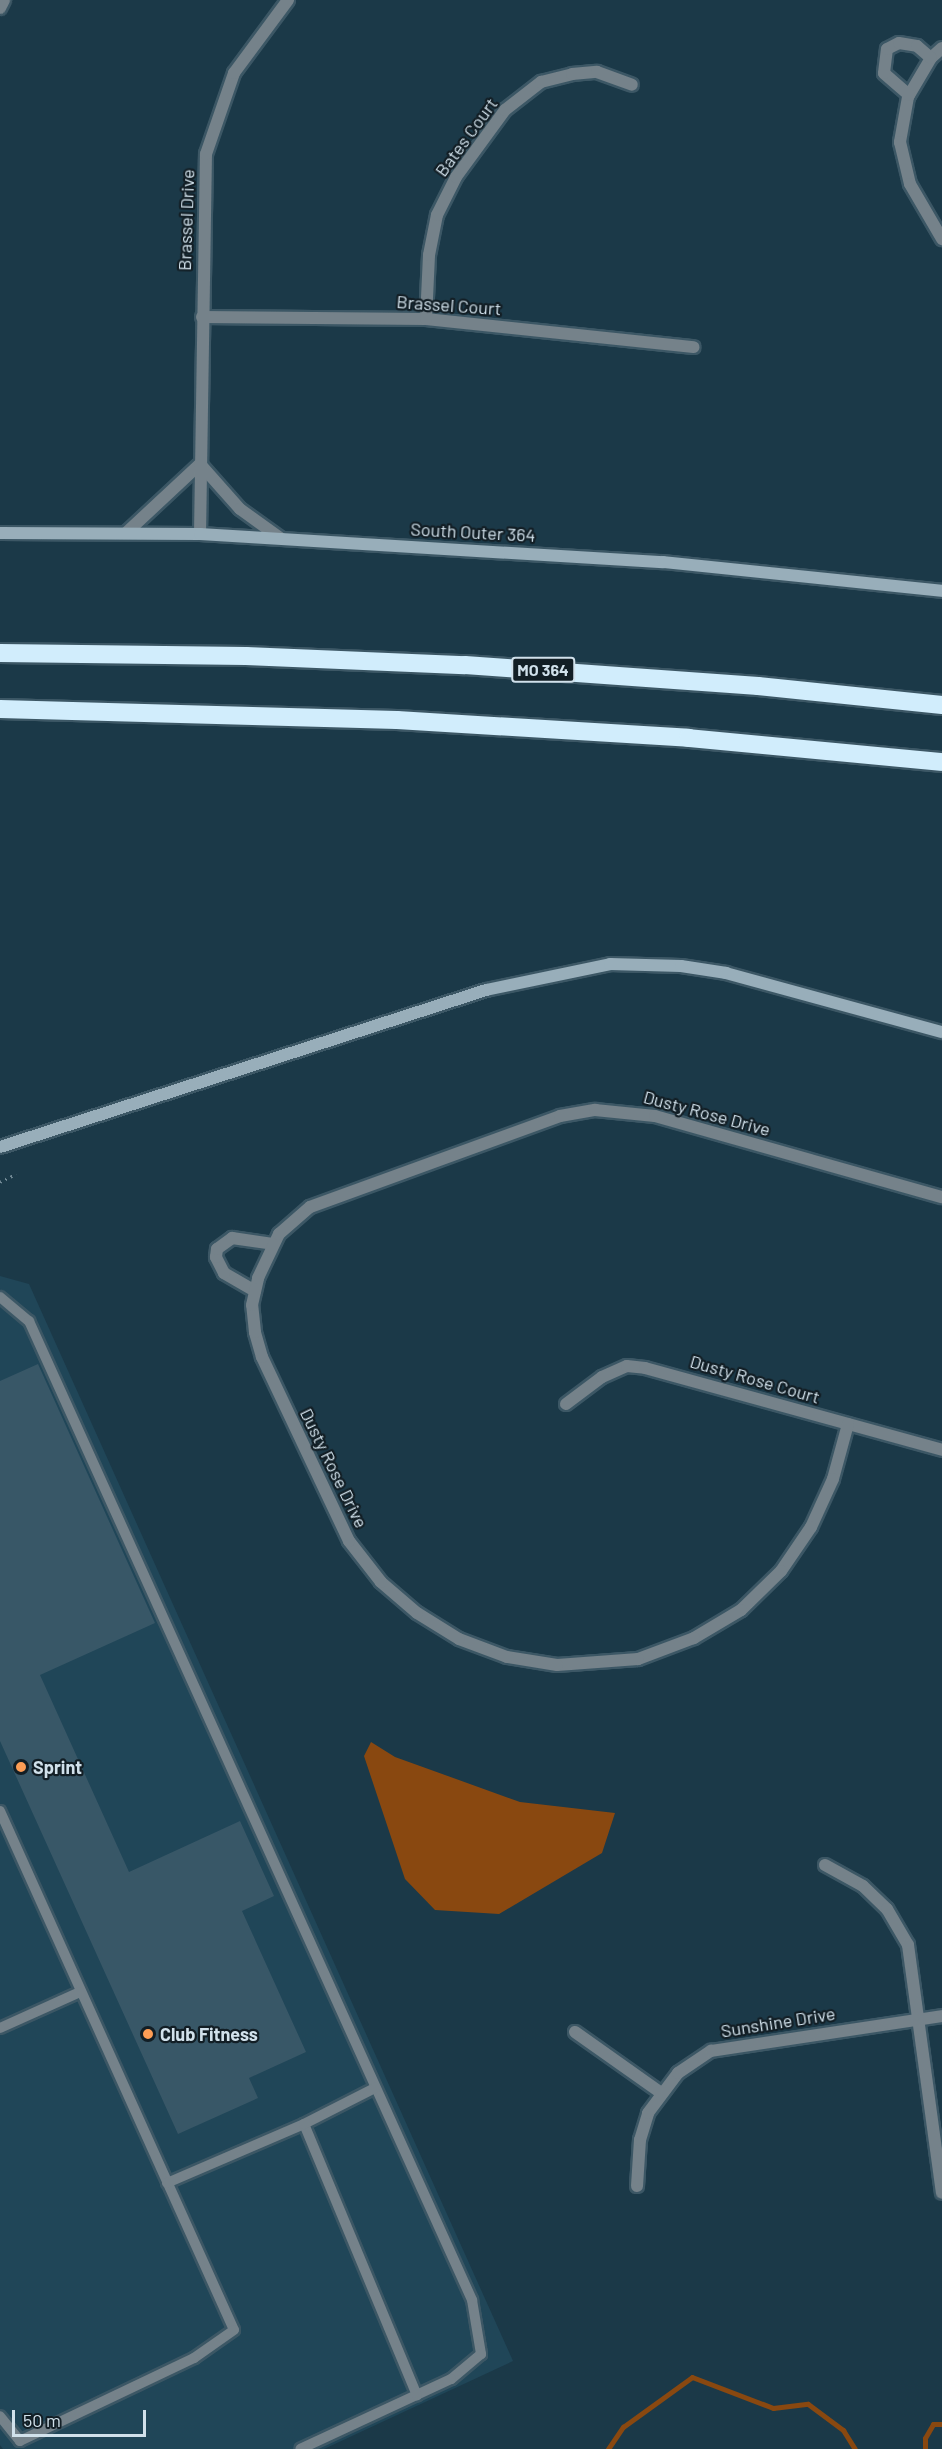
<!DOCTYPE html>
<style>
body{margin:0}
#map{position:relative;width:942px;height:2449px;overflow:hidden;background:#1b3948;font-family:Barlow,sans-serif}
div>[style]{position:absolute}
[style*='--x']{left:calc(var(--x)*1px);top:calc(var(--y)*1px);width:calc(var(--w)*1px);rotate:calc(var(--a)*1deg)}
.built>*{inset:0;background:#204658}
.water>*{inset:0;background:#894810}
.stream>*{height:5px;margin:-2.5px;padding:0 2.5px;transform-origin:2.5px;border-radius:2.5px;background:#894810}
.building>*{inset:0;background:#385767}
.path>*{height:3px;margin-top:-1.5px;transform-origin:0;background:repeating-linear-gradient(90deg,#718995 0 1.5px,transparent 0 6px)}
.roads{filter:drop-shadow(2px 0 #3c5765) drop-shadow(-2px 0 #3c5765) drop-shadow(0 2px #3c5765) drop-shadow(0 -2px #3c5765)}
.lane>*{height:10px;margin:-5px;padding:0 5px;transform-origin:5px;border-radius:5px;background:#75828a}
.street>*{height:12px;margin:-6px;padding:0 6px;transform-origin:6px;border-radius:6px;background:#75828a}
.secondary>*{height:12px;margin:-6px;padding:0 6px;transform-origin:6px;border-radius:6px;background:#98aeba}
.highway>*{height:18px;margin:-9px;padding:0 9px;transform-origin:9px;border-radius:9px;background:#d1edfc}
.dots>*{width:16px;height:16px;translate:-50% -50%;box-sizing:border-box;border:3px solid #121e25;border-radius:50%}
span{translate:-50% -50%;white-space:nowrap;text-align:center;line-height:1.15;-webkit-text-stroke:4.5px #121e25;paint-order:stroke}
.shield-label span{padding:2px 4px;background:#121e25;border:2px solid;border-radius:4px;-webkit-text-stroke-width:0}
.shield-label{font-size:16px;color:#d1e1eb;font-weight:700}
.street-label{font-size:18px;color:#d1e1eb}
.poi-label{font-size:18px;color:#d1e1eb;font-weight:700}
.left{translate:0 -50%;text-align:left}
.scale{position:absolute;left:12px;top:2410px;width:134px;height:27px;box-sizing:border-box;border:3px solid #d1e1eb;border-top:0;padding-left:8px;font-size:18px;line-height:21px;white-space:nowrap;color:#d1e1eb;-webkit-text-stroke:4px #121e25;paint-order:stroke}
</style>
<div id="map">
<div class="built">
<i style="clip-path:polygon(0 1276px,29px 1284px,513px 2361px,324px 2449px,3px 2449px,0 2445px)"></i>
</div>
<div class="water">
<i style="clip-path:polygon(371px 1742px,395px 1757px,520px 1802px,615px 1813px,602px 1853px,499px 1914px,435px 1910px,405px 1879px,364px 1756px)"></i>
</div>
<div class="stream">
<i style="--x:608;--y:2449;--w:27;--a:-56"></i>
<i style="--x:623;--y:2427;--w:85;--a:-35.9"></i>
<i style="--x:692;--y:2377;--w:87;--a:20.9"></i>
<i style="--x:773;--y:2408;--w:35;--a:-7"></i>
<i style="--x:808;--y:2404;--w:44;--a:36.6"></i>
<i style="--x:843;--y:2430;--w:22;--a:58"></i>
<i style="--x:925;--y:2449;--w:11;--a:-90"></i>
<i style="--x:925;--y:2438;--w:16;--a:-60"></i>
<i style="--x:933;--y:2424;--w:9;--a:0"></i>
</div>
<div class="building">
<i style="clip-path:polygon(38px 1364px,155px 1623px,40px 1675px,129px 1872px,240px 1821px,274px 1896px,242px 1911px,306px 2052px,249px 2078px,258px 2098px,178px 2134px,0 1741px,0 1381px)"></i>
</div>
<div class="path">
<i style="--x:0;--y:1182;--w:18;--a:-27"></i>
</div>
<div class="roads">
<div class="lane">
<i style="--x:0;--y:1297;--w:38;--a:40"></i>
<i style="--x:29;--y:1321;--w:1075;--a:65.65"></i>
<i style="--x:472;--y:2300;--w:55;--a:80.5"></i>
<i style="--x:481;--y:2354;--w:39;--a:140"></i>
<i style="--x:451;--y:2379;--w:166;--a:155.1"></i>
<i style="--x:0;--y:1811;--w:569;--a:65.73"></i>
<i style="--x:234;--y:2330;--w:49;--a:145"></i>
<i style="--x:194;--y:2358;--w:193;--a:154.5"></i>
<i style="--x:20;--y:2441;--w:32;--a:-129"></i>
<i style="--x:0;--y:2028;--w:88;--a:-24.2"></i>
<i style="--x:304;--y:2124;--w:294;--a:67.4"></i>
<i style="--x:167;--y:2183;--w:149;--a:-23.3"></i>
<i style="--x:304;--y:2124;--w:80;--a:-26.9"></i>
</div>
<div class="street">
<i style="--x:0;--y:8;--w:9;--a:-63"></i>
<i style="--x:942;--y:48;--w:15;--a:138"></i>
<i style="--x:931;--y:58;--w:45;--a:120.5"></i>
<i style="--x:908;--y:97;--w:46;--a:100.1"></i>
<i style="--x:900;--y:142;--w:43;--a:76.6"></i>
<i style="--x:910;--y:184;--w:64;--a:59.8"></i>
<i style="--x:909;--y:95;--w:33;--a:-139"></i>
<i style="--x:884;--y:73;--w:24;--a:-83"></i>
<i style="--x:887;--y:49;--w:13;--a:-27"></i>
<i style="--x:899;--y:43;--w:18;--a:9"></i>
<i style="--x:917;--y:46;--w:18;--a:41"></i>
<i style="--x:202;--y:317;--w:224;--a:0.5"></i>
<i style="--x:426;--y:319;--w:269;--a:6"></i>
<i style="--x:426;--y:319;--w:64;--a:-87.3"></i>
<i style="--x:429;--y:255;--w:41;--a:-78.7"></i>
<i style="--x:437;--y:215;--w:42;--a:-63.4"></i>
<i style="--x:456;--y:177;--w:83;--a:-53.8"></i>
<i style="--x:505;--y:110;--w:46;--a:-37.9"></i>
<i style="--x:541;--y:82;--w:32;--a:-14"></i>
<i style="--x:572;--y:74;--w:25;--a:-5"></i>
<i style="--x:597;--y:72;--w:37;--a:20"></i>
<i style="--x:126;--y:533;--w:101;--a:-43"></i>
<i style="--x:200;--y:464;--w:60;--a:48.4"></i>
<i style="--x:240;--y:509;--w:49;--a:35.9"></i>
<i style="--x:200;--y:534;--w:380;--a:-89.1"></i>
<i style="--x:206;--y:154;--w:86;--a:-70.9"></i>
<i style="--x:234;--y:73;--w:91;--a:-53.5"></i>
<i style="--x:255;--y:1291;--w:36;--a:-150"></i>
<i style="--x:224;--y:1273;--w:18;--a:-117"></i>
<i style="--x:216;--y:1257;--w:8;--a:-83"></i>
<i style="--x:217;--y:1249;--w:19;--a:-36"></i>
<i style="--x:232;--y:1238;--w:41;--a:8.3"></i>
<i style="--x:566;--y:1404;--w:45;--a:-36.9"></i>
<i style="--x:602;--y:1377;--w:27;--a:-24"></i>
<i style="--x:627;--y:1366;--w:18;--a:6"></i>
<i style="--x:645;--y:1368;--w:308;--a:15.4"></i>
<i style="--x:848;--y:1424;--w:57;--a:105.3"></i>
<i style="--x:833;--y:1479;--w:53;--a:114.6"></i>
<i style="--x:811;--y:1527;--w:53;--a:124.3"></i>
<i style="--x:781;--y:1571;--w:56;--a:135.7"></i>
<i style="--x:741;--y:1610;--w:55;--a:149.2"></i>
<i style="--x:694;--y:1638;--w:60;--a:159.4"></i>
<i style="--x:638;--y:1659;--w:81;--a:175.8"></i>
<i style="--x:557;--y:1665;--w:51;--a:-170.9"></i>
<i style="--x:507;--y:1657;--w:51;--a:-159.4"></i>
<i style="--x:459;--y:1639;--w:49;--a:-148.2"></i>
<i style="--x:417;--y:1613;--w:48;--a:-139.3"></i>
<i style="--x:381;--y:1582;--w:52;--a:-128"></i>
<i style="--x:349;--y:1541;--w:204;--a:-115.3"></i>
<i style="--x:262;--y:1357;--w:26;--a:-106"></i>
<i style="--x:255;--y:1332;--w:27;--a:-96"></i>
<i style="--x:252;--y:1305;--w:28;--a:-77"></i>
<i style="--x:258;--y:1278;--w:49;--a:-64.5"></i>
<i style="--x:279;--y:1234;--w:41;--a:-41.1"></i>
<i style="--x:310;--y:1207;--w:266;--a:-20"></i>
<i style="--x:560;--y:1116;--w:36;--a:-10"></i>
<i style="--x:595;--y:1110;--w:60;--a:5.7"></i>
<i style="--x:655;--y:1116;--w:298;--a:15.8"></i>
<i style="--x:825;--y:1865;--w:43;--a:28.9"></i>
<i style="--x:863;--y:1886;--w:33;--a:44"></i>
<i style="--x:887;--y:1909;--w:42;--a:59.7"></i>
<i style="--x:908;--y:1945;--w:250;--a:82.2"></i>
<i style="--x:575;--y:2032;--w:105;--a:35.3"></i>
<i style="--x:637;--y:2186;--w:46;--a:-86.3"></i>
<i style="--x:640;--y:2140;--w:28;--a:-73"></i>
<i style="--x:648;--y:2113;--w:50;--a:-53.1"></i>
<i style="--x:678;--y:2073;--w:40;--a:-34"></i>
<i style="--x:711;--y:2051;--w:234;--a:-8.6"></i>
</div>
<div class="secondary">
<i style="--x:0;--y:533;--w:200;--a:0.3"></i>
<i style="--x:200;--y:534;--w:464;--a:3.5"></i>
<i style="--x:663;--y:562;--w:281;--a:5.9"></i>
<i style="--x:0;--y:1147;--w:511;--a:-17.9"></i>
<i style="--x:486;--y:990;--w:127;--a:-11.8"></i>
<i style="--x:610;--y:964;--w:71;--a:1.6"></i>
<i style="--x:681;--y:966;--w:46;--a:8.8"></i>
<i style="--x:726;--y:973;--w:224;--a:15.3"></i>
</div>
<div class="highway">
<i style="--x:0;--y:653;--w:246;--a:0.7"></i>
<i style="--x:246;--y:656;--w:219;--a:2.4"></i>
<i style="--x:465;--y:665;--w:294;--a:4.1"></i>
<i style="--x:758;--y:686;--w:185;--a:5.9"></i>
<i style="--x:0;--y:709;--w:397;--a:1.6"></i>
<i style="--x:397;--y:720;--w:292;--a:3.5"></i>
<i style="--x:688;--y:738;--w:255;--a:5.4"></i>
</div>
</div>
<div class="dots">
<i style="left:21px;top:1767px;background:#fd9d55"></i>
<i style="left:148px;top:2034px;background:#fd9d55"></i>
</div>
<div class="shield-label">
<span style="left:543px;top:670px">MO 364</span>
</div>
<div class="street-label">
<span style="left:466px;top:137px;rotate:-54deg">Bates Court</span>
<span style="left:186px;top:220px;rotate:-88deg">Brassel Drive</span>
<span style="left:449px;top:305px;rotate:4deg">Brassel Court</span>
<span style="left:473px;top:532px;rotate:3deg">South Outer 364</span>
<span style="left:707px;top:1113px;rotate:15deg">Dusty Rose Drive</span>
<span style="left:755px;top:1379px;rotate:16deg">Dusty Rose Court</span>
<span style="left:334px;top:1468px;rotate:64deg">Dusty Rose Drive</span>
<span style="left:778px;top:2022px;rotate:-9deg">Sunshine Drive</span>
</div>
<div class="poi-label">
<span class="left" style="left:33px;top:1767px">Sprint</span>
<span class="left" style="left:160px;top:2034px">Club Fitness</span>
</div>
<div class="scale">50 m</div>
</div>
